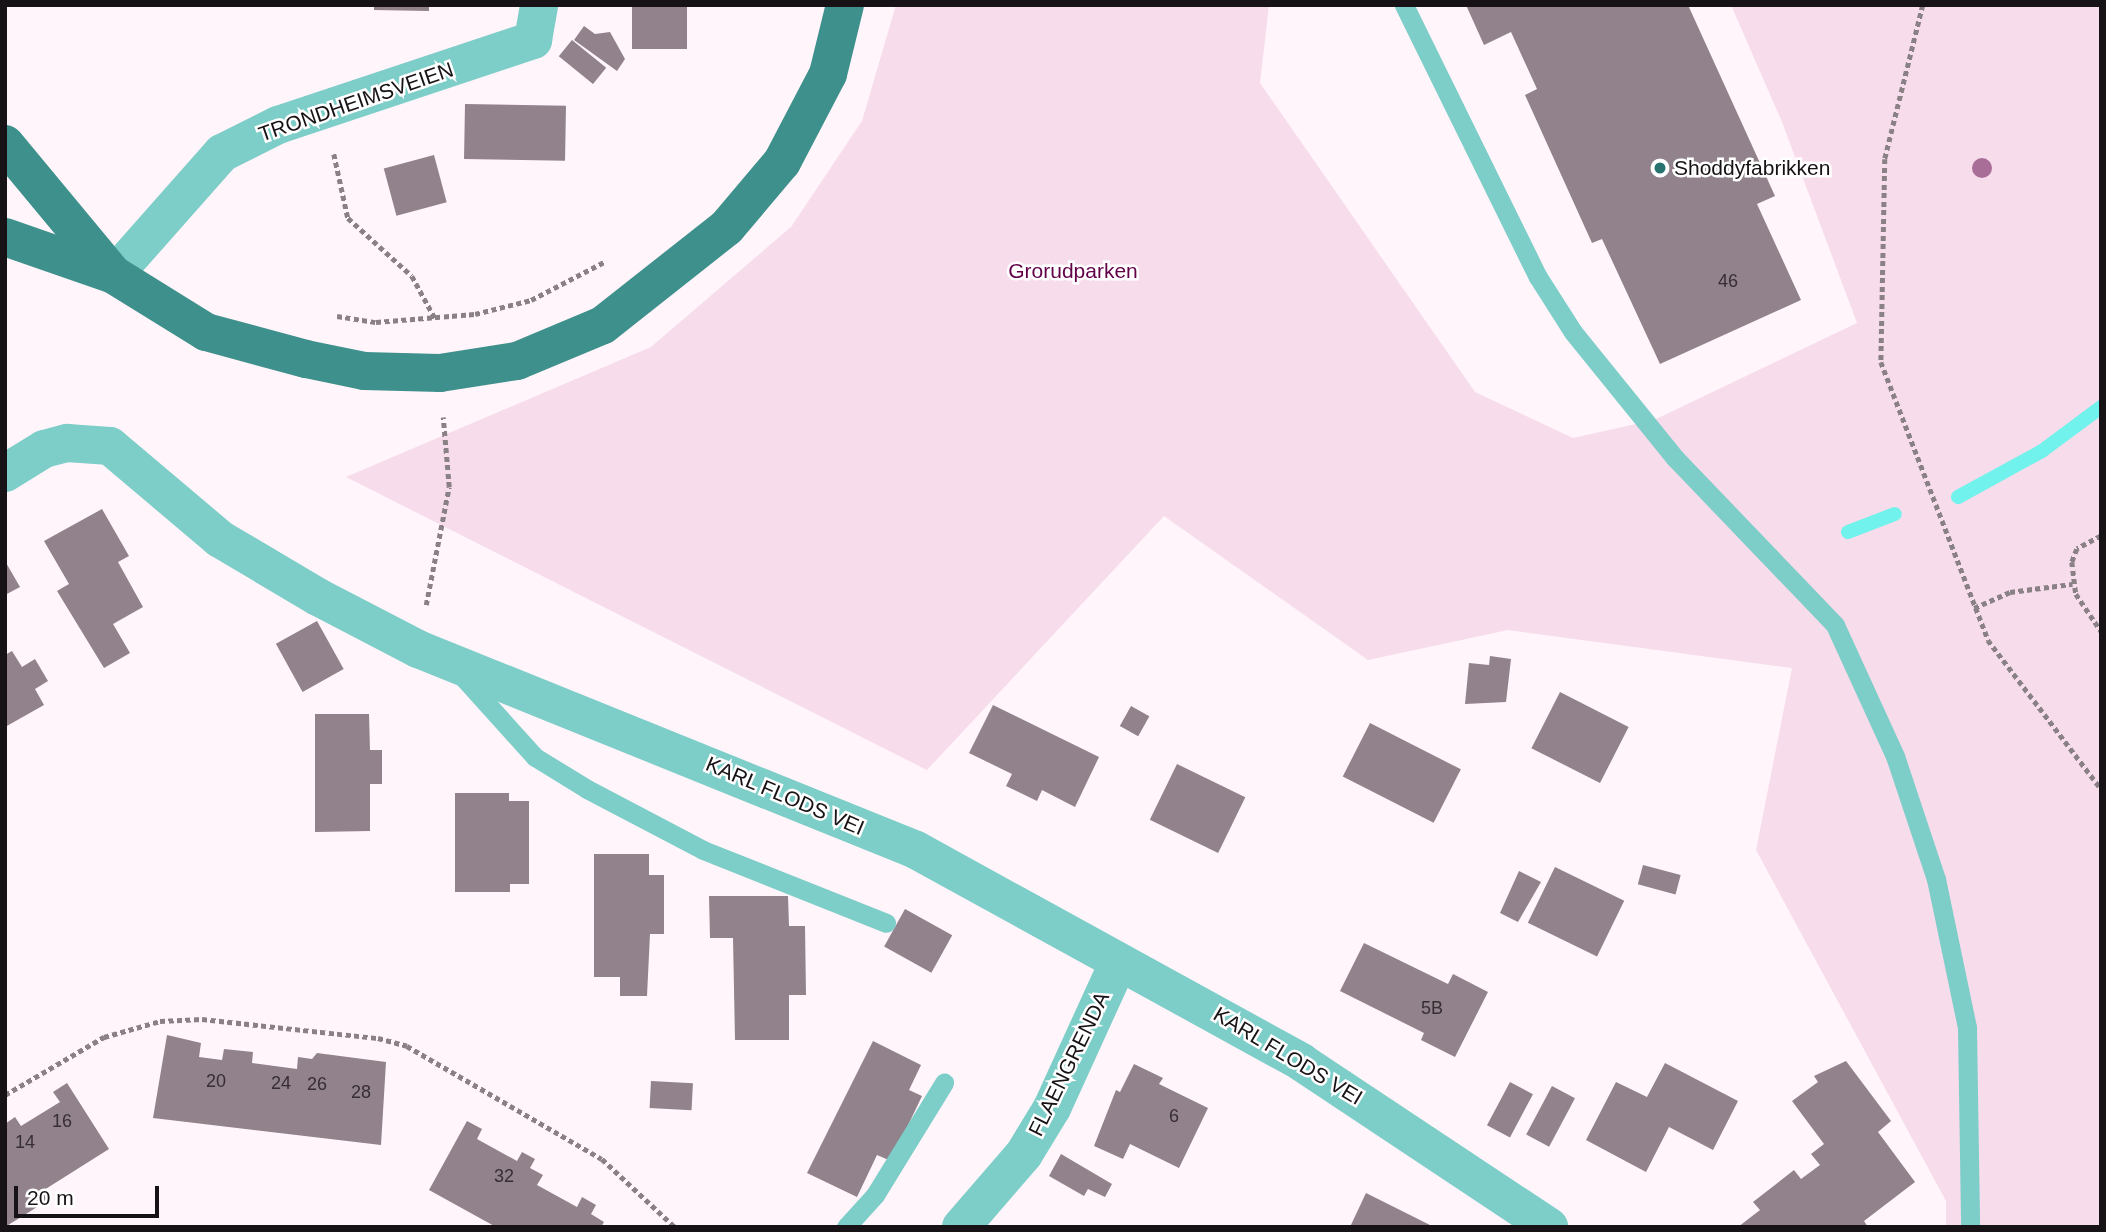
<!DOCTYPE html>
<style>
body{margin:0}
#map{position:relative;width:2106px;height:1232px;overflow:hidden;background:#fff5fa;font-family:Arial,sans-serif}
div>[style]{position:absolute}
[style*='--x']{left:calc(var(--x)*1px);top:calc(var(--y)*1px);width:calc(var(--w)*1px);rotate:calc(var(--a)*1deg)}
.green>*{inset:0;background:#f7dceb}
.stream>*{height:14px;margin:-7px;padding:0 7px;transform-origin:7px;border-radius:7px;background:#71f2ec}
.building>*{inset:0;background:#91828b;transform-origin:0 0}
.path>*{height:4.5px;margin-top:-2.25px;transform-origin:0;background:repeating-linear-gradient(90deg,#898185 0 5px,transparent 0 8.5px)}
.service>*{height:19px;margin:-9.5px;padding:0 9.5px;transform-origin:9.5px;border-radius:9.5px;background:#7dcdc8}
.minor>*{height:38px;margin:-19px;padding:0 19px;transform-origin:19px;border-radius:19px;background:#7dcdc8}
.trunk>*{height:38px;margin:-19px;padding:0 19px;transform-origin:19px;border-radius:19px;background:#3e908c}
.trees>*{width:20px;height:20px;margin:-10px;border-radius:50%;background:#a96e98}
.dots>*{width:19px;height:19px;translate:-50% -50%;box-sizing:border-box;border:4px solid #fff;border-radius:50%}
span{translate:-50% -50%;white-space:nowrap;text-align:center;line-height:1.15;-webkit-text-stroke:5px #fff;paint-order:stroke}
.number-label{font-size:18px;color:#362e32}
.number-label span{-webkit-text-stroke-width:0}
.street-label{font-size:21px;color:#171215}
.poi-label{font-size:21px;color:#171215}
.left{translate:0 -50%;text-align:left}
.park-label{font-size:21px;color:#620048}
.frame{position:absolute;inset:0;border:7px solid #171215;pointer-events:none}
.scale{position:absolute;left:14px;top:1186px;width:145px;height:32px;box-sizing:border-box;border:4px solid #171215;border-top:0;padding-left:9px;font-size:21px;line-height:24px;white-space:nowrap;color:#171215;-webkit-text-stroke:5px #fff;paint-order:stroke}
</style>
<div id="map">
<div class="green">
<i style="clip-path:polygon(896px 5px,1269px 5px,1260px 83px,1475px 392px,1573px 438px,1654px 420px,1857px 323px,1782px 122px,1731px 5px,2101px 5px,2101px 1227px,1946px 1227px,1946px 1201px,1756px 850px,1792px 668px,1508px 630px,1368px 660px,1164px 516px,927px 770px,346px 477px,651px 347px,791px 227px,862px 121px)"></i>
</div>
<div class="stream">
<i style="--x:1958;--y:497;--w:96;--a:-28.7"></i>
<i style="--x:2042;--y:451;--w:74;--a:-36.7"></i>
<i style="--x:1848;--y:532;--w:50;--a:-21"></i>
</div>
<div class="building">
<i style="clip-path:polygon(374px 5px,429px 5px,429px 11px,374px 10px)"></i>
<i style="left:632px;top:5px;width:55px;height:44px"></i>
<i style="clip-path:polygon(1466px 5px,1688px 5px,1775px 196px,1757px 204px,1801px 300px,1660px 364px,1602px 239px,1592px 243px,1525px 95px,1537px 89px,1511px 32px,1484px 45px)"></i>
<i style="clip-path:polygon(584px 26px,595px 34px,610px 32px,625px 59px,617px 71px,574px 40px)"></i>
<i style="left:572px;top:40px;width:44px;height:21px;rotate:39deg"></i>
<i style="left:465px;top:104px;width:101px;height:55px;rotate:1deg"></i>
<i style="left:434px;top:155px;width:49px;height:52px;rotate:75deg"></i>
<i style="clip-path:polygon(102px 509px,129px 556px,118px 562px,143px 607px,113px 624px,130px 653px,104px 668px,57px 591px,69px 584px,44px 541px)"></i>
<i style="clip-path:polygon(5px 561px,20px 587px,5px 595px)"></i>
<i style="left:317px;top:621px;width:55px;height:47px;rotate:61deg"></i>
<i style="clip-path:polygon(12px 651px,22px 667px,35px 659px,48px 681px,35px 689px,44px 705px,5px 727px,5px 655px)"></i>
<i style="clip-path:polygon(1490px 656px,1511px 659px,1506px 702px,1465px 704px,1469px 663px,1489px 665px)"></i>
<i style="left:1560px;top:692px;width:77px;height:63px;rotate:27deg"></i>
<i style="clip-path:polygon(993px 705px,1099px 757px,1075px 807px,1042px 790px,1037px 801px,1006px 786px,1012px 774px,969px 753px)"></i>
<i style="left:1131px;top:706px;width:21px;height:23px;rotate:29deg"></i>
<i style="clip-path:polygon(315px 714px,369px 714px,370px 750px,382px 750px,382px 784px,370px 784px,370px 831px,315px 832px)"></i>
<i style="left:1370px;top:723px;width:102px;height:60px;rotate:27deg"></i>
<i style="left:1177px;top:764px;width:76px;height:62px;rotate:26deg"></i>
<i style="clip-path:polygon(455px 793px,509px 793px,509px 801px,529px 801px,529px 884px,510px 884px,510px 892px,455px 892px)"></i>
<i style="clip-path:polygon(594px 854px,649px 854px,649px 875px,664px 875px,664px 934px,650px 934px,647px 996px,620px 996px,620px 977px,594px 977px)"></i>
<i style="left:1643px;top:865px;width:39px;height:20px;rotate:15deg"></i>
<i style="left:1555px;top:867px;width:77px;height:62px;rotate:26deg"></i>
<i style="clip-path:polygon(1519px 871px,1541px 882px,1518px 922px,1500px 913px)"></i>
<i style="clip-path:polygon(709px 896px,788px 896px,789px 926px,805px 926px,806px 995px,789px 995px,789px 1040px,735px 1040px,733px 938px,710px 938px)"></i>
<i style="left:905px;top:909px;width:54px;height:43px;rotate:29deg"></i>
<i style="clip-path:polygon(1364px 943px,1448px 984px,1453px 974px,1488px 992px,1455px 1057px,1421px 1040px,1424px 1033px,1340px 991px)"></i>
<i style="clip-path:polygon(167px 1035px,201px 1043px,199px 1057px,222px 1060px,224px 1049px,253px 1052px,252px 1063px,297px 1069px,298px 1057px,312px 1059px,317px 1053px,386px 1062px,381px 1145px,153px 1118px)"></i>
<i style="clip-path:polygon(873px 1041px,921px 1065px,909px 1090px,922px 1096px,891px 1161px,877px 1155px,857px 1197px,807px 1173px)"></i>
<i style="clip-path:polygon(1846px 1061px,1891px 1121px,1878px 1132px,1915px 1182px,1864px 1221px,1868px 1227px,1738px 1227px,1760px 1210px,1753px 1202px,1794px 1170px,1801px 1179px,1820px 1165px,1811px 1154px,1824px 1144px,1792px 1101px,1818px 1082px,1814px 1076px)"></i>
<i style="clip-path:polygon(1665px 1063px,1738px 1101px,1713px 1150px,1669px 1127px,1646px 1172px,1586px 1140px,1616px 1082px,1647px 1097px)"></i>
<i style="clip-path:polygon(1134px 1064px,1163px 1078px,1159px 1084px,1208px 1108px,1179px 1168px,1130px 1144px,1123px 1159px,1094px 1146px,1116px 1090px,1120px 1092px)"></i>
<i style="left:651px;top:1081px;width:42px;height:27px;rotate:3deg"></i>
<i style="left:1510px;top:1082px;width:26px;height:49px;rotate:28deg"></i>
<i style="clip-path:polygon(67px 1083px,109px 1149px,44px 1190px,50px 1199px,5px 1227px,5px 1124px,15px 1117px,21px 1126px,60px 1102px,53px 1092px)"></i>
<i style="left:1552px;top:1086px;width:26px;height:55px;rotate:28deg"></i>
<i style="clip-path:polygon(467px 1121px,482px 1129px,477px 1139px,517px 1161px,522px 1152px,535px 1159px,530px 1168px,543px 1175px,537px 1185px,577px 1207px,582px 1197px,596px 1205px,591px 1214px,604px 1222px,601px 1227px,496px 1227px,429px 1190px)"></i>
<i style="clip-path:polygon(1061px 1154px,1112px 1184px,1105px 1197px,1088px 1189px,1084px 1196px,1049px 1176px)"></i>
<i style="clip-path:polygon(1366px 1193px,1434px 1227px,1350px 1227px)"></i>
</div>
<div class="path">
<i style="--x:1923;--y:5;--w:159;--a:103.9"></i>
<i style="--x:1885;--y:159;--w:203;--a:91.1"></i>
<i style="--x:1881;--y:362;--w:298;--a:68.9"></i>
<i style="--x:1988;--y:640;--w:187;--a:52.8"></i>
<i style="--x:334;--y:154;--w:66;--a:77.7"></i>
<i style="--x:348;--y:218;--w:86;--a:42.2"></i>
<i style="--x:412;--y:276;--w:50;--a:61.4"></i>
<i style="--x:337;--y:316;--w:39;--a:9"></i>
<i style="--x:376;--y:322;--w:99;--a:-4.6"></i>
<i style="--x:475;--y:314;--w:58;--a:-14"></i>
<i style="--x:531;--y:300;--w:85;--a:-27.5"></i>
<i style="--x:2101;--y:536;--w:27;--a:152"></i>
<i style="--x:2077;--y:549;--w:14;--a:111"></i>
<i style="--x:2072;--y:562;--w:32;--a:83"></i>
<i style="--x:2076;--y:594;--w:45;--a:56"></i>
<i style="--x:426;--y:605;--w:120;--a:-79"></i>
<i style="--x:449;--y:487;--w:70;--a:-94.9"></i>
<i style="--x:1974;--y:608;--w:39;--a:-24"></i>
<i style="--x:2010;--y:592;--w:63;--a:-7.4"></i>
<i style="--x:5;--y:1095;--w:115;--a:-30.4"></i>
<i style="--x:104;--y:1037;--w:58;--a:-15.9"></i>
<i style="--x:160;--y:1021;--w:42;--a:-2.7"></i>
<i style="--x:202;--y:1019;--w:177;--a:6.2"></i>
<i style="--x:378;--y:1038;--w:30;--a:15"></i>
<i style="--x:407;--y:1046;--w:225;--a:30.1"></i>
<i style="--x:602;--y:1159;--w:100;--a:43"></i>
</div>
<div class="service">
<i style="--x:1404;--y:5;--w:303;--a:63.8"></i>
<i style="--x:1538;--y:277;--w:65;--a:57.5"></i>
<i style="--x:1573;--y:332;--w:162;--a:51"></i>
<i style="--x:1675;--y:458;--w:231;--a:46.2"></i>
<i style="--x:1835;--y:625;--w:144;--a:65.4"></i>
<i style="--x:1895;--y:756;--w:130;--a:71.6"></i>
<i style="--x:1936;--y:879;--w:152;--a:78.2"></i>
<i style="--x:1967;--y:1028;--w:199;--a:89.1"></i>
<i style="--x:460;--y:674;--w:112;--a:47.9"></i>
<i style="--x:535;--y:757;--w:61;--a:31.6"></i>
<i style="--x:587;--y:789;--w:131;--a:27.7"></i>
<i style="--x:703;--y:850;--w:197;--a:21.7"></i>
<i style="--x:846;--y:1227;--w:43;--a:-47.8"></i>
<i style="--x:875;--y:1195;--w:132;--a:-58.4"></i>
</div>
<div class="minor">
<i style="--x:114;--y:275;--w:163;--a:-48.5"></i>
<i style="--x:222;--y:153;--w:63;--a:-26.6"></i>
<i style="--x:278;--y:125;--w:269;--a:-18.4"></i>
<i style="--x:533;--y:40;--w:36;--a:-80"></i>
<i style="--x:5;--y:473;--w:46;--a:-31.6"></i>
<i style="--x:44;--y:449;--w:24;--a:-15"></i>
<i style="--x:67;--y:443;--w:43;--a:4"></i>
<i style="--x:110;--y:446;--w:144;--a:40.2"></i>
<i style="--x:220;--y:539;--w:114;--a:30.6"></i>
<i style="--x:318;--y:597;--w:113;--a:27.5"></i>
<i style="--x:418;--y:649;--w:537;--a:21.98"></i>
<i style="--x:916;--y:850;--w:440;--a:28.8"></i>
<i style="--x:1301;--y:1062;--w:298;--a:33.6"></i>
<i style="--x:961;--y:1227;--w:96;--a:-49.2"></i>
<i style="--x:1024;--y:1154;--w:54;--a:-58.7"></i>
<i style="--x:1052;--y:1108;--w:159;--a:-65.5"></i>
</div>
<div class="trunk">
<i style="--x:5;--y:144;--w:169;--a:50.3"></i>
<i style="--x:5;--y:237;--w:115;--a:19.2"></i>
<i style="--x:114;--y:275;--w:108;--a:31.8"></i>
<i style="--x:206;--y:332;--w:104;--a:15.1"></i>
<i style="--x:306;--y:359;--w:59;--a:11.7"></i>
<i style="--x:364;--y:371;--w:76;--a:1.5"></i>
<i style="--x:440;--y:373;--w:78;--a:-8.9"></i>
<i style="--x:517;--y:361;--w:93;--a:-22.7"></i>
<i style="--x:603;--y:325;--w:158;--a:-38.3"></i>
<i style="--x:727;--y:227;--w:85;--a:-49.8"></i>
<i style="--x:782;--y:162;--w:99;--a:-62.4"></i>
<i style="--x:828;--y:74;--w:71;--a:-76.2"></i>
</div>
<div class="trees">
<i style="left:1982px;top:168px"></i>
</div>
<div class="dots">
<i style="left:1660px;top:168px;background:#28726f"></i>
</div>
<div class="number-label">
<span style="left:1728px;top:281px">46</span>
<span style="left:1432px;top:1008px">5B</span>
<span style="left:216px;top:1081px">20</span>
<span style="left:281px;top:1083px">24</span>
<span style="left:317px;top:1084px">26</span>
<span style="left:361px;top:1092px">28</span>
<span style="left:1174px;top:1116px">6</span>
<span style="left:62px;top:1121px">16</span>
<span style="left:25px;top:1142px">14</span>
<span style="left:504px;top:1176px">32</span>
</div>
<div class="street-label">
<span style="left:356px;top:102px;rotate:-19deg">TRONDHEIMSVEIEN</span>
<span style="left:785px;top:796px;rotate:23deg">KARL FLODS VEI</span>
<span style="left:1288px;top:1056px;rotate:31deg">KARL FLODS VEI</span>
<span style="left:1069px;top:1064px;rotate:-64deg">FLAENGRENDA</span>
</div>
<div class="poi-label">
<span class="left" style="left:1674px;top:168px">Shoddyfabrikken</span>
</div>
<div class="park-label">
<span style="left:1073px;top:271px">Grorudparken</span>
</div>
<div class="frame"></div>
<div class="scale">20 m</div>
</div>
